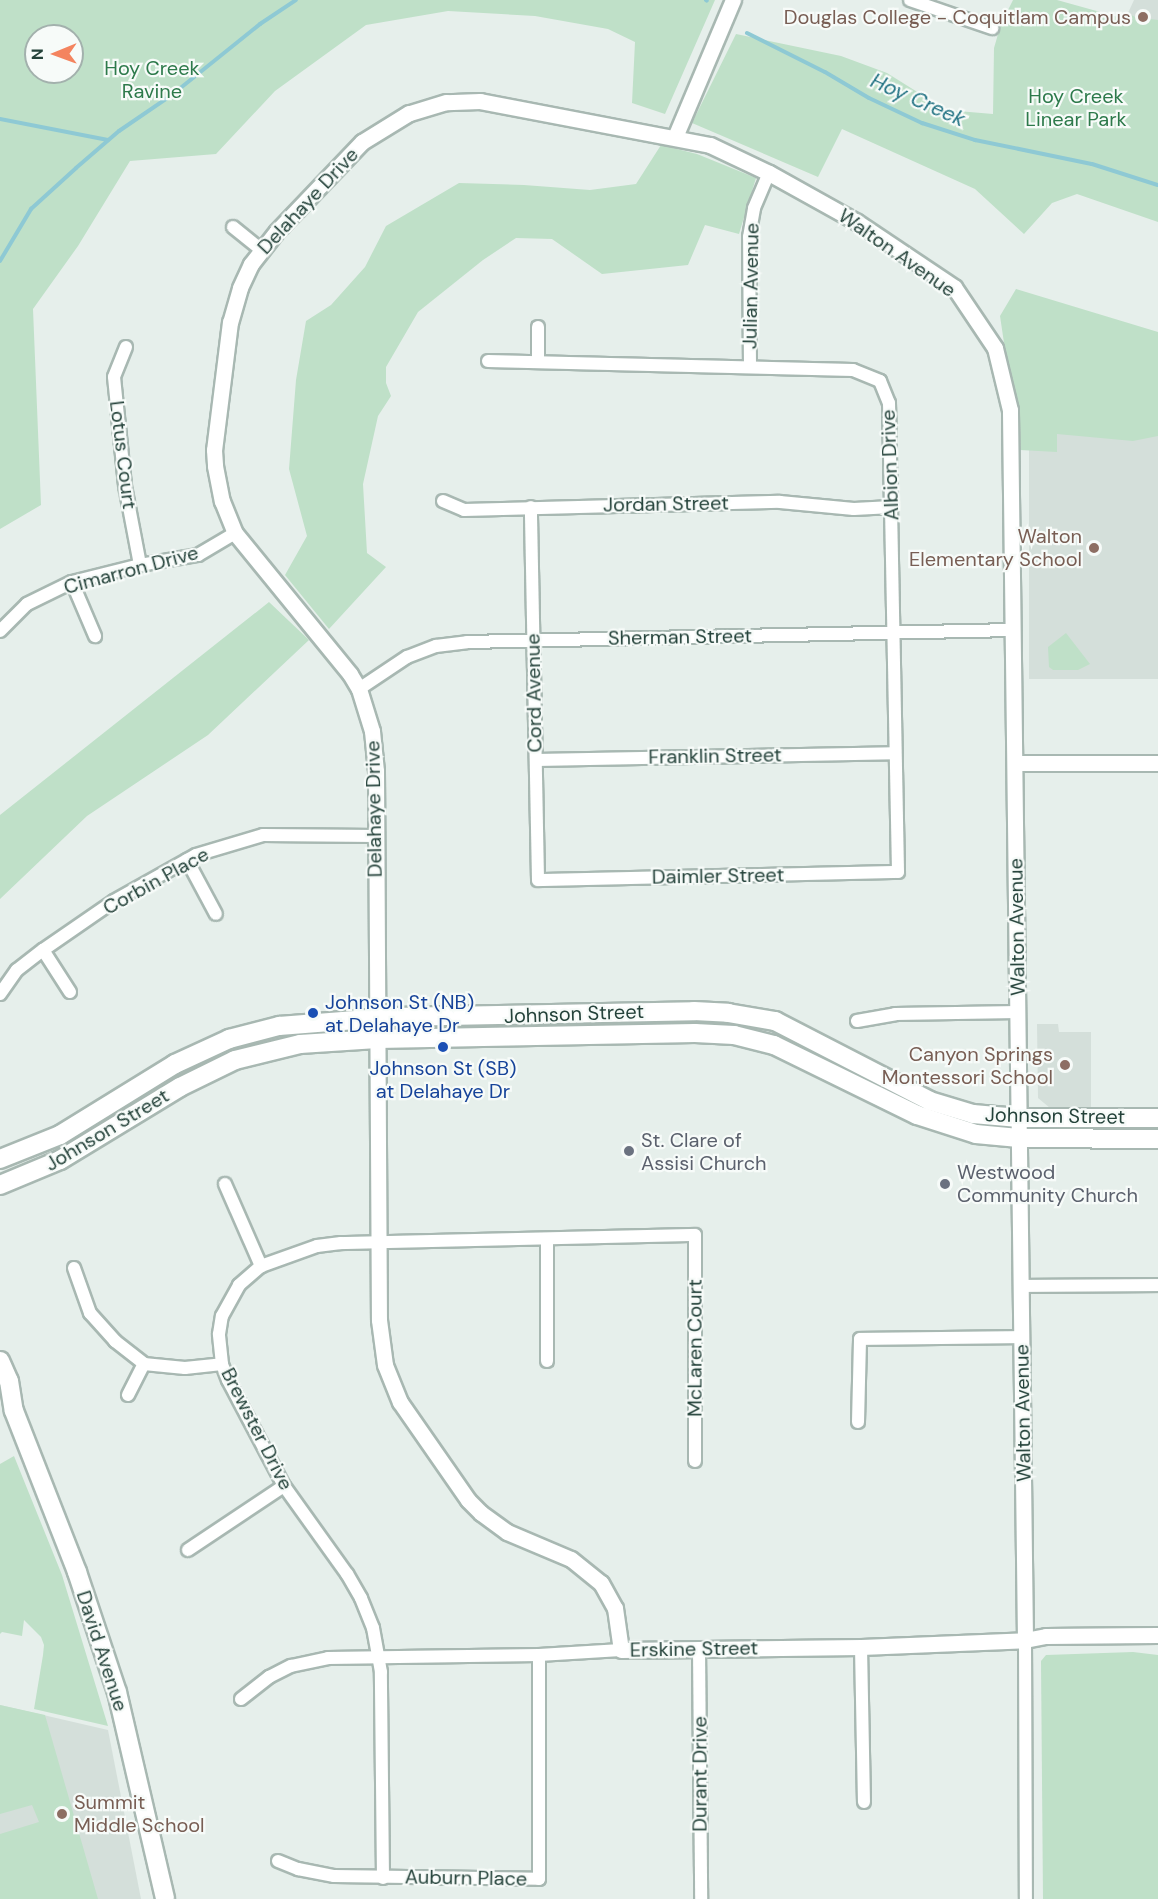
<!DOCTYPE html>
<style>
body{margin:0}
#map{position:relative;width:1158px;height:1899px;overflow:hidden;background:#e6efeb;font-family:"DM Sans",sans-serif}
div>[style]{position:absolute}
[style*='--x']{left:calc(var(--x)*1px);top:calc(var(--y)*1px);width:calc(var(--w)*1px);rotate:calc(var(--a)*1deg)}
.built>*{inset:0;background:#d4dfda;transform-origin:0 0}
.green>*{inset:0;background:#bfe0c8}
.stream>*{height:4px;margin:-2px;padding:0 2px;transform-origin:2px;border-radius:2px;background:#8ec9d4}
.roads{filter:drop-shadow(2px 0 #a8b8b2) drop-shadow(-2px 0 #a8b8b2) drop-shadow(0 2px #a8b8b2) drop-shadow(0 -2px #a8b8b2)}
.minor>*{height:12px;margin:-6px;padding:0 6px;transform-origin:6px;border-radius:6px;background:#fff}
.tertiary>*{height:15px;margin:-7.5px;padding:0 7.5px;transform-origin:7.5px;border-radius:7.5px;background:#fff}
.secondary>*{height:18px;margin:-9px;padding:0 9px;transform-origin:9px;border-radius:9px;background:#fff}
.dots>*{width:16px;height:16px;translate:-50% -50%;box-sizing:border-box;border:3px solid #f7fbf9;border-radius:50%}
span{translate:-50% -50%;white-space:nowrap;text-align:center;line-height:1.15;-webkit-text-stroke:4.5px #f7fbf9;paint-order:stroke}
.education-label{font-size:20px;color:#785e54}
.right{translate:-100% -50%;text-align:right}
.left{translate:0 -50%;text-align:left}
.park-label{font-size:20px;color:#2d7a4b}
.street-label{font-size:20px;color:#24423a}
.transit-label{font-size:20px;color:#164399}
.worship-label{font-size:20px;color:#5b616d}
.water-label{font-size:21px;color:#1c6f80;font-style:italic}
.north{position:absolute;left:24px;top:24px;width:60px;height:60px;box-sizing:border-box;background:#f7fbf9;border:2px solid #a3b1ad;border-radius:50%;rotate:269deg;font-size:16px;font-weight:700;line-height:24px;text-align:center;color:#24423a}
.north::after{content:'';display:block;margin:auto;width:21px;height:27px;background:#f4845f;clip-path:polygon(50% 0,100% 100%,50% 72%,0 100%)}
</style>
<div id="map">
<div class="built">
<i style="clip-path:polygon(1134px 0,1158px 0,1158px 26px,1129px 21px,1128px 13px)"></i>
<i style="left:1158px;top:416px;width:263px;height:129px;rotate:90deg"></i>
<i style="clip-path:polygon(1037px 1024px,1058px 1024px,1059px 1032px,1091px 1032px,1091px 1108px,1050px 1108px,1038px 1098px)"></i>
<i style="clip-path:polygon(0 1705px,108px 1730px,141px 1899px,0 1899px)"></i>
</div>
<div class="green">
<i style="clip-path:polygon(evenodd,0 0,715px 0,665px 114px,632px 103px,635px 42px,608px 29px,535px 16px,448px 11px,366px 25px,275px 91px,216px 154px,130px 161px,78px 246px,33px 309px,41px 505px,0 529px,0 0,36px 36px,72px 36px,72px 72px,36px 72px,36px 36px)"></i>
<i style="clip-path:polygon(1013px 0,1057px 0,1129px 20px,1128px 13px,1135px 17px,1158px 20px,1158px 222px,1077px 194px,1052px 203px,1024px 234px,975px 189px,842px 129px,818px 177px,692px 123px,736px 34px,841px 56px,887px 73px,946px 110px,993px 114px,994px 48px,1001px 24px)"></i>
<i style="clip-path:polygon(661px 145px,697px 154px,756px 178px,739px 234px,705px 225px,688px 265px,602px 274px,552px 239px,516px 238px,483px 260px,418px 312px,386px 367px,386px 383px,391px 396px,378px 416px,363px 484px,367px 553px,386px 567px,329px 629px,285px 575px,307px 536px,289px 469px,296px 380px,306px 321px,331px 305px,365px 267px,386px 226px,459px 183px,524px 185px,590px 190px,636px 184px)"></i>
<i style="clip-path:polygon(1016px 289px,1158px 332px,1158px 436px,1133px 441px,1057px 434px,1057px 452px,1020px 450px,1000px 316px)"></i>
<i style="clip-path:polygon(269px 602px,309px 640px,208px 735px,87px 816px,0 899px,0 815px)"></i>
<i style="clip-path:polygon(1066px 633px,1090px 664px,1078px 670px,1053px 670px,1049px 667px,1048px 647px)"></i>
<i style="clip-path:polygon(14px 1456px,62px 1575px,108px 1726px,34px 1709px,43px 1655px,44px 1645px,41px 1637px,24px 1620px,22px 1636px,2px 1632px,0 1634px,0 1464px)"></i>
<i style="clip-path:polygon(1133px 1652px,1158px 1655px,1158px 1899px,1043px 1899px,1041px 1661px,1046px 1655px)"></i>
<i style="clip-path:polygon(0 1705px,45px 1715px,98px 1899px,0 1899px,0 1834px,39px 1822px,32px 1805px,0 1814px)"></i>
</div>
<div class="stream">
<i style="--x:706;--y:0;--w:1;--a:45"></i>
<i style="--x:747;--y:33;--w:87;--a:26.6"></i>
<i style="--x:825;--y:72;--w:51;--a:30.6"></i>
<i style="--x:869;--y:98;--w:59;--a:25.3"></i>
<i style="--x:922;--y:123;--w:56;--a:17.8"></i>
<i style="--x:975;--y:140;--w:119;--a:11.6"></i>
<i style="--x:1092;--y:164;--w:69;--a:17.7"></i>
<i style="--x:0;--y:119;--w:110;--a:11"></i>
<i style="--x:0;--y:261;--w:61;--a:-59.2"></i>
<i style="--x:31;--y:209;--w:61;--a:-42.3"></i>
<i style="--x:76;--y:168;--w:57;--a:-40.7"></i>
<i style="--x:119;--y:131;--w:65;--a:-34.4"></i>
<i style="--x:173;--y:94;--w:112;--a:-38.8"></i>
<i style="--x:260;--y:24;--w:43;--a:-33.7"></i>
</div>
<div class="roads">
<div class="minor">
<i style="--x:910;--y:0;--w:87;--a:18.9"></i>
<i style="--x:233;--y:227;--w:36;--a:39"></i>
<i style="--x:538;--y:327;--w:35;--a:90"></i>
<i style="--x:126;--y:347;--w:32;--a:112"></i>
<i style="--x:114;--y:377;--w:110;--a:84.2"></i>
<i style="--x:125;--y:486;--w:80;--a:79.2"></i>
<i style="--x:488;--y:361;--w:365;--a:1.4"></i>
<i style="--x:853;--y:370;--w:29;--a:22"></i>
<i style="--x:880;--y:381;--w:24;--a:68"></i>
<i style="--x:889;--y:403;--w:469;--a:88.9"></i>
<i style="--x:898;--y:872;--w:360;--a:178.7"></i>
<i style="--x:538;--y:880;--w:373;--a:-91.1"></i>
<i style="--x:750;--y:367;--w:130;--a:-90.4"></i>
<i style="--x:749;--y:237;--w:29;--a:-80"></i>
<i style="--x:754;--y:208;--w:38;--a:-67"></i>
<i style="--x:443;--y:501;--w:23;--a:23"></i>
<i style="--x:464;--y:510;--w:316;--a:-1.5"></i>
<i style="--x:780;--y:502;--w:74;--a:5.4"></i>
<i style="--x:854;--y:509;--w:38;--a:-3"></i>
<i style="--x:72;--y:582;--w:59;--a:66.9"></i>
<i style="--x:0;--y:631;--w:38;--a:-45"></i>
<i style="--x:27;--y:604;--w:50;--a:-26.1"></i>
<i style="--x:72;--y:582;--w:70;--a:-14"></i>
<i style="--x:140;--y:565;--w:59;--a:-9.8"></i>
<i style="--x:198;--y:555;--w:43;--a:-30.7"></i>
<i style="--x:359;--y:689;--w:58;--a:-33.7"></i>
<i style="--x:407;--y:657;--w:31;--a:-21"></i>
<i style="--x:436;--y:646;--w:31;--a:-7"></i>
<i style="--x:467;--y:642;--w:546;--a:-1.26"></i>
<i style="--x:536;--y:760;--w:358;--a:-1.1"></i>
<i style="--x:187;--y:860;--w:61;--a:61.8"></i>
<i style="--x:43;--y:950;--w:50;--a:57.3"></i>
<i style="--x:0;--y:994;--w:29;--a:-55"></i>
<i style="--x:17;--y:970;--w:33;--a:-38"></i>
<i style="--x:43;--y:950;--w:86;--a:-34.6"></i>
<i style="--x:114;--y:901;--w:94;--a:-29.3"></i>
<i style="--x:196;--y:855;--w:70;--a:-16.6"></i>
<i style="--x:263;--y:835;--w:113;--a:0.5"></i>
<i style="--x:857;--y:1021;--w:39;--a:-10"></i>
<i style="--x:895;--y:1014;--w:123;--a:-0.9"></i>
<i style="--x:225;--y:1184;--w:90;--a:66.3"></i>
<i style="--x:74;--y:1268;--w:48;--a:70.4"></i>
<i style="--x:90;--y:1313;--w:38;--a:48"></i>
<i style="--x:115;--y:1341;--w:37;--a:38"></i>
<i style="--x:144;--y:1364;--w:41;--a:5.6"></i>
<i style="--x:185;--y:1368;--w:37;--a:-6"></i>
<i style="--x:1021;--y:1286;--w:137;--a:-0.4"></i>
<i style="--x:547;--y:1361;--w:122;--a:-90"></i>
<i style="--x:128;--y:1395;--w:35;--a:-63"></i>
<i style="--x:858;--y:1422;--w:83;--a:-88.6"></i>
<i style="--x:860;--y:1339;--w:162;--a:-0.7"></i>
<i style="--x:188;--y:1550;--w:115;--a:-33.7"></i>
<i style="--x:1025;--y:1640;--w:259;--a:89.8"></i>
<i style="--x:861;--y:1647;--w:155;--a:88.9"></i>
<i style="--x:699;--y:1648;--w:251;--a:89.5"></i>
<i style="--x:241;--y:1699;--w:36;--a:-38"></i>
<i style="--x:269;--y:1677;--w:25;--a:-27"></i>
<i style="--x:291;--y:1666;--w:38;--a:-12"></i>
<i style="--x:328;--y:1658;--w:211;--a:-0.8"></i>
<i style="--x:539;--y:1655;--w:82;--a:-3.5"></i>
<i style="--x:278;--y:1861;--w:22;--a:22"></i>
<i style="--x:298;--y:1869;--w:37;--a:11"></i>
<i style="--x:334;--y:1876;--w:205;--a:0.8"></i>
<i style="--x:539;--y:1879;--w:224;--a:-90"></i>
<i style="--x:383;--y:1878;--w:206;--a:-90.6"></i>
<i style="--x:381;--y:1672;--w:45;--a:-100.3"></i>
<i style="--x:373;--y:1628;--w:32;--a:-112"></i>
<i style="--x:361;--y:1598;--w:28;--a:-120"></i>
<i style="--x:347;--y:1574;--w:108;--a:-125.6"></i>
<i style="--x:284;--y:1486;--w:120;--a:-117.8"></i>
<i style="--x:228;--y:1380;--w:17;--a:-111"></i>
<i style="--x:222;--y:1364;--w:30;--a:-96"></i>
<i style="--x:219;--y:1334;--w:18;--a:-81"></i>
<i style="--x:222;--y:1316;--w:35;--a:-61"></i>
<i style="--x:239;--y:1285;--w:29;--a:-41"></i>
<i style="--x:261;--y:1266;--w:59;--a:-19.7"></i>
<i style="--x:317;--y:1246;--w:24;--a:-7"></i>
<i style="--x:341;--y:1243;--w:354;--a:-1.3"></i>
<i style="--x:695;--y:1235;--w:226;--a:90"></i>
</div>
<div class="tertiary">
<i style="--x:675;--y:137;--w:149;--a:-67.1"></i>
<i style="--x:1015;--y:763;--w:143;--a:0"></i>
<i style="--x:1025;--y:1640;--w:1230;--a:-90.7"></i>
<i style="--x:1010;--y:410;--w:64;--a:-103.6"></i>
<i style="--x:995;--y:348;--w:73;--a:-123.9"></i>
<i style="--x:954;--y:287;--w:117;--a:-146.2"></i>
<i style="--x:857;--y:222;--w:101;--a:-150.9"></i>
<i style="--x:769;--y:173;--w:65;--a:-154.6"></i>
<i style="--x:710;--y:145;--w:234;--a:-169.2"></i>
<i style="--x:480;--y:101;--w:34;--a:178"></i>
<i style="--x:446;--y:102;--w:39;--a:163"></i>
<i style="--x:409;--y:113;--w:55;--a:148.3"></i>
<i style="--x:362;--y:142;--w:124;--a:133.7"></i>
<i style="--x:276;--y:232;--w:41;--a:128"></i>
<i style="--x:251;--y:264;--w:26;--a:115"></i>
<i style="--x:240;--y:288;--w:35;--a:106"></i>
<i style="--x:230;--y:322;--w:129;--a:97.1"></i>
<i style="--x:214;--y:450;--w:16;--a:86"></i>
<i style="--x:215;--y:466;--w:36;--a:79"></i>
<i style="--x:222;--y:501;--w:35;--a:68"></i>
<i style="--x:235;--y:533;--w:182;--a:50.8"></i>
<i style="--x:350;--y:674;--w:17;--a:59"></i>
<i style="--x:359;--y:689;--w:44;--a:72.8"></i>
<i style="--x:372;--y:731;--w:40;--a:84.3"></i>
<i style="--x:376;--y:771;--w:549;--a:89.69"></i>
<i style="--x:379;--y:1320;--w:45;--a:82.4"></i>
<i style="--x:385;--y:1365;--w:40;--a:68"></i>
<i style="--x:400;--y:1402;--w:119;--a:55.2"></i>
<i style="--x:468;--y:1500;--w:18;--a:45"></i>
<i style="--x:481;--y:1513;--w:32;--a:36"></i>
<i style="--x:507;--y:1532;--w:69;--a:22.9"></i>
<i style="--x:571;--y:1559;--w:38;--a:39"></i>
<i style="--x:601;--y:1583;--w:29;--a:61"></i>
<i style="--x:615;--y:1608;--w:42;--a:81.9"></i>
<i style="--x:621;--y:1650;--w:240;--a:-0.7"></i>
<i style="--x:861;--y:1647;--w:164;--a:-2.4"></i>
<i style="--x:1025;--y:1640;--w:21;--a:-11"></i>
<i style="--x:1046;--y:1636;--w:112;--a:-0.5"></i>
</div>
<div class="secondary">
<i style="--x:0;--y:1159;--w:65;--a:-21.8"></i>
<i style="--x:60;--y:1135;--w:135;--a:-31.7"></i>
<i style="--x:175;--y:1064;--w:60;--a:-24.8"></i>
<i style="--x:229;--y:1039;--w:52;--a:-14.6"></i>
<i style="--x:279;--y:1026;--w:115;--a:-4.5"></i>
<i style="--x:394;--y:1017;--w:300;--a:-1.1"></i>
<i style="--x:694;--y:1011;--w:34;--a:3"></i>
<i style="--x:728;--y:1013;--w:48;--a:9.7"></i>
<i style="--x:775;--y:1021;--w:174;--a:27.3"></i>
<i style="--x:930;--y:1101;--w:45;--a:16.8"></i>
<i style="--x:973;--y:1114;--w:46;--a:5"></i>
<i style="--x:1019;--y:1118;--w:139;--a:0"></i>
<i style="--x:0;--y:1185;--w:65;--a:-22.6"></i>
<i style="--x:60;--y:1160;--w:140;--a:-31.3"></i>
<i style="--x:180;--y:1087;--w:61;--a:-26.1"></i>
<i style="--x:235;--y:1060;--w:67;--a:-13.8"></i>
<i style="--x:300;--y:1044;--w:77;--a:-3.7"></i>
<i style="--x:377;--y:1039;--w:318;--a:-1.1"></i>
<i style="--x:695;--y:1033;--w:39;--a:3"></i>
<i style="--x:734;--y:1035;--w:41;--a:14"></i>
<i style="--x:774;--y:1045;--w:159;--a:26.1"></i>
<i style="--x:917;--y:1115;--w:62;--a:17.9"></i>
<i style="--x:976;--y:1134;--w:43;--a:5.3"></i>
<i style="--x:1019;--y:1138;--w:139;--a:0.4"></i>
<i style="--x:0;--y:1361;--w:22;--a:66"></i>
<i style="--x:9;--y:1381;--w:30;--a:81"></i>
<i style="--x:14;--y:1411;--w:173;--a:68.6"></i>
<i style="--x:77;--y:1572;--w:126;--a:71.6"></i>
<i style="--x:117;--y:1692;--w:212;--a:76.9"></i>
</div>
</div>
<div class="dots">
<i style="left:1143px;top:17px;background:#8d6e63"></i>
<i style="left:1094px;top:548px;background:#8d6e63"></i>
<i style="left:313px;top:1013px;background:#1a4fb4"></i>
<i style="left:443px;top:1047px;background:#1a4fb4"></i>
<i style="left:1065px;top:1065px;background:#8d6e63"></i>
<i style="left:629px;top:1151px;background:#6b7280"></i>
<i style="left:945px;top:1184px;background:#6b7280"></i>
<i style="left:62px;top:1814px;background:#8d6e63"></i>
</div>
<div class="education-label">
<span class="right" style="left:1131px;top:17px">Douglas College - Coquitlam Campus</span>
<span class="right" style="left:1082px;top:548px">Walton<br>Elementary School</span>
<span class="right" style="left:1053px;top:1066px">Canyon Springs<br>Montessori School</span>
<span class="left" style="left:74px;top:1814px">Summit<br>Middle School</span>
</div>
<div class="park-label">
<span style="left:152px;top:80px">Hoy Creek<br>Ravine</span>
<span style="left:1076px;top:108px">Hoy Creek<br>Linear Park</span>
</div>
<div class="street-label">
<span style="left:308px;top:201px;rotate:-47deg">Delahaye Drive</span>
<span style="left:897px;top:253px;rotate:35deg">Walton Avenue</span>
<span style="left:751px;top:286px;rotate:-89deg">Julian Avenue</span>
<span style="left:123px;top:455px;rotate:83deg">Lotus Court</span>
<span style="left:890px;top:465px;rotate:-92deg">Albion Drive</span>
<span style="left:666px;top:504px;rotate:-1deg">Jordan Street</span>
<span style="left:131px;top:570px;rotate:-15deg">Cimarron Drive</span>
<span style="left:680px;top:637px;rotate:-1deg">Sherman Street</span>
<span style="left:534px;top:693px;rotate:-91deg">Cord Avenue</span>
<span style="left:715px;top:756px;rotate:-1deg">Franklin Street</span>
<span style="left:374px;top:809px;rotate:-91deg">Delahaye Drive</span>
<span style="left:718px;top:876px;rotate:-1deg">Daimler Street</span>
<span style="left:156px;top:881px;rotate:-29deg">Corbin Place</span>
<span style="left:1017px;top:927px;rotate:-91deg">Walton Avenue</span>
<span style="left:574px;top:1014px;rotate:-2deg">Johnson Street</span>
<span style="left:1055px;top:1116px;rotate:1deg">Johnson Street</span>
<span style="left:107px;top:1130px;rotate:-31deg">Johnson Street</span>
<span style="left:695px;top:1348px;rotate:-90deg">McLaren Court</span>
<span style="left:1023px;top:1413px;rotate:-91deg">Walton Avenue</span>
<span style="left:257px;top:1429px;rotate:63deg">Brewster Drive</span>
<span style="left:694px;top:1649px;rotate:-1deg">Erskine Street</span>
<span style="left:102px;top:1651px;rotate:72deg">David Avenue</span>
<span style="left:700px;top:1774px;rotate:-90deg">Durant Drive</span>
<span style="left:466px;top:1878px;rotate:1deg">Auburn Place</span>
</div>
<div class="transit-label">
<span class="left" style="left:325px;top:1014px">Johnson St (NB)<br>at Delahaye Dr</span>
<span style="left:443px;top:1080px">Johnson St (SB)<br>at Delahaye Dr</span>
</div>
<div class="worship-label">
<span class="left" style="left:641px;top:1152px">St. Clare of<br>Assisi Church</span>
<span class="left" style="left:957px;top:1184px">Westwood<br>Community Church</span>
</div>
<div class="water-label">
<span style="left:918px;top:100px;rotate:24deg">Hoy Creek</span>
</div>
<div class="north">N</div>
</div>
